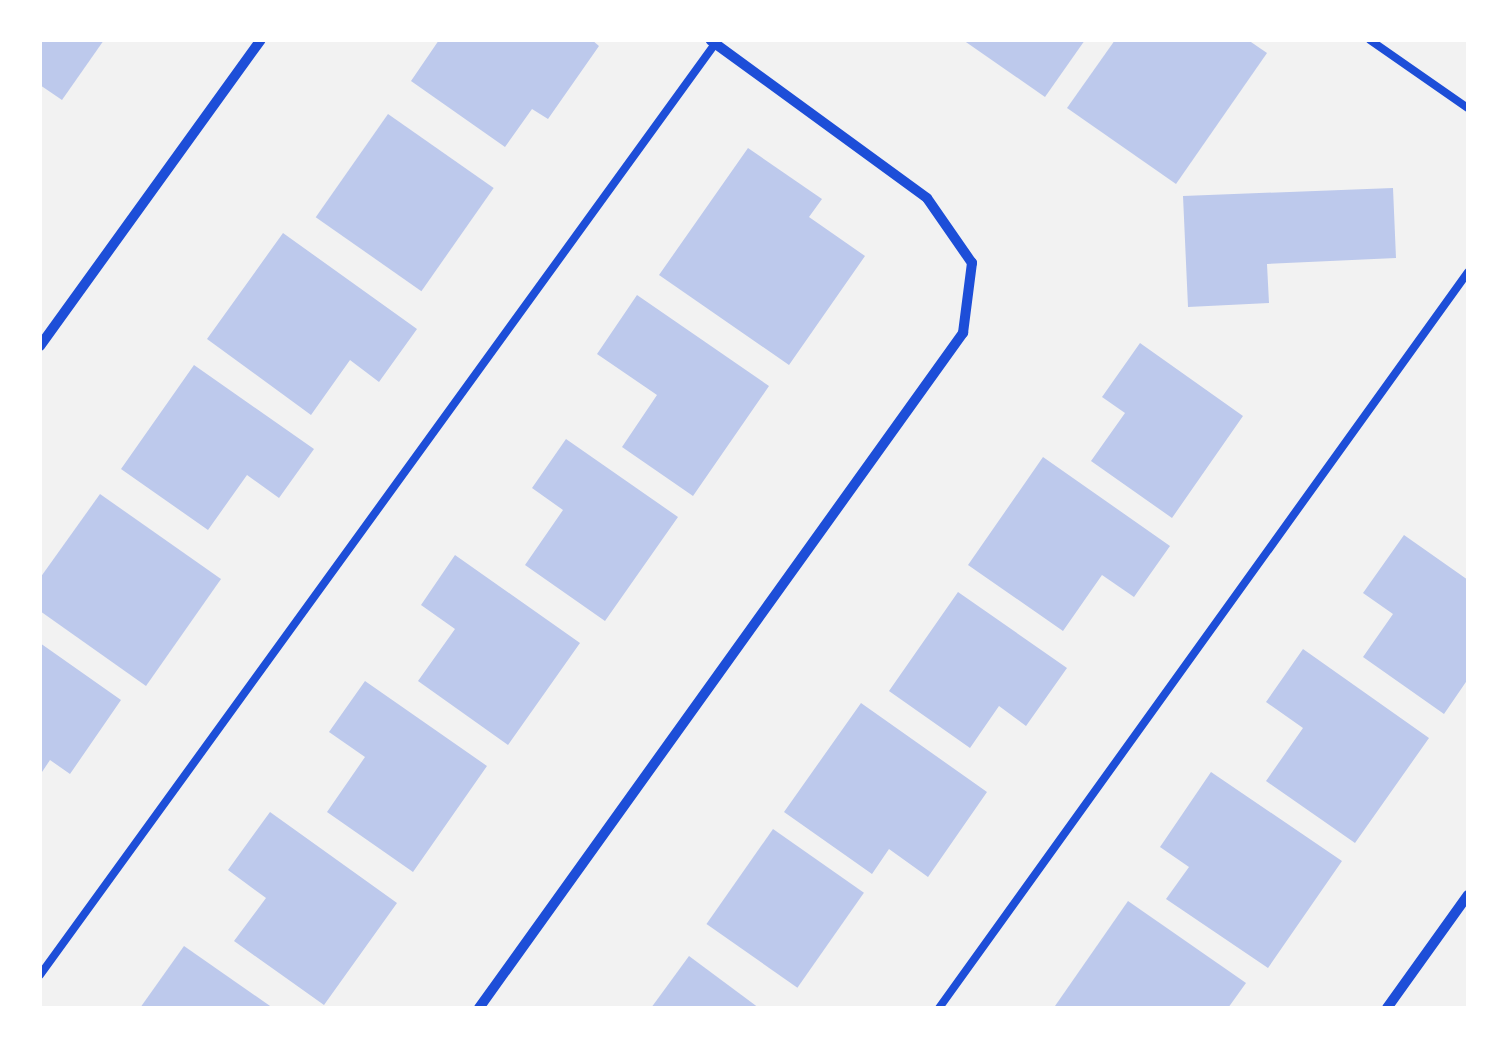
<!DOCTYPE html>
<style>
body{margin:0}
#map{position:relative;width:1508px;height:1048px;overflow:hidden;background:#f2f2f2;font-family:"DejaVu Sans",sans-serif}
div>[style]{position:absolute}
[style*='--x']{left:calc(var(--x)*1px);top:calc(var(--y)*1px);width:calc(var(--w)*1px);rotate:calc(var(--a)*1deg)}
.building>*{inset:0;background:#bdc9ec;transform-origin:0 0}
.service>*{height:8px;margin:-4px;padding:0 4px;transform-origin:4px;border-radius:4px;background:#1d4ed8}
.minor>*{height:10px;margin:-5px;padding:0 5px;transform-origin:5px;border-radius:5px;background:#1d4ed8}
span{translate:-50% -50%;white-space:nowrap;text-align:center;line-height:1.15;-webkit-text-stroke:8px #fff;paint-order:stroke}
.frame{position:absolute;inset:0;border:42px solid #fff;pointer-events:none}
</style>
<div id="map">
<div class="building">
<i style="clip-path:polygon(40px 40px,104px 40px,62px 100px,40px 85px)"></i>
<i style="clip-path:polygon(439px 40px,592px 40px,599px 46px,548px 119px,532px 109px,505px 147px,411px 81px)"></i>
<i style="clip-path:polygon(963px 40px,1085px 40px,1045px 97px)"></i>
<i style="clip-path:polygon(1115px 40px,1248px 40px,1267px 53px,1176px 184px,1067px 108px)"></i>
<i style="left:388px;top:114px;width:129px;height:126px;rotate:35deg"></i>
<i style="clip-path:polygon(748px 148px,822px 199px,809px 217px,865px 256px,789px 365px,659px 275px)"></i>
<i style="clip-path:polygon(1393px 188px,1396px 258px,1267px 264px,1269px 303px,1188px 307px,1183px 196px)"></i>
<i style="clip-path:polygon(283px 233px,417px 329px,379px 382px,350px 360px,311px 415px,207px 339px)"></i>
<i style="clip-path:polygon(637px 295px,769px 386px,693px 496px,622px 447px,657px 395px,597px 354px)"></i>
<i style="clip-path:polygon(1140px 343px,1243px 416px,1172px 518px,1091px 461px,1125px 413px,1102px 397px)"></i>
<i style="clip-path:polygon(194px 365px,314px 449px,279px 498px,247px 475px,208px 530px,121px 469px)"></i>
<i style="clip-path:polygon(566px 439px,678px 517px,605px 621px,525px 565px,563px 510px,532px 488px)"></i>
<i style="clip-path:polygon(1043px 457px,1170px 546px,1134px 597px,1102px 575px,1063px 631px,968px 565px)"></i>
<i style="clip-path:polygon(100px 494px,221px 579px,146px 686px,40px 611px,40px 578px)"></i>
<i style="clip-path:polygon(1404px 535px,1468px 580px,1468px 679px,1444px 714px,1363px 657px,1393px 614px,1363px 593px)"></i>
<i style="clip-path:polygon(455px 555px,580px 643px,508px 745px,418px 681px,455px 629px,421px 605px)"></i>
<i style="clip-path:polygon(958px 592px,1067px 668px,1026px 726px,999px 706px,970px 748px,889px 691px)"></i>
<i style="clip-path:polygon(40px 643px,121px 700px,70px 774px,50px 760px,40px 775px)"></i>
<i style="clip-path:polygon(1303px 649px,1429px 738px,1355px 843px,1266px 781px,1303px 728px,1266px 702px)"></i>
<i style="clip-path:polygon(365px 681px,487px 766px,413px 872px,327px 812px,365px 757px,329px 732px)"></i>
<i style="clip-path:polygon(861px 703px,987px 792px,928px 877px,889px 849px,872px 874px,784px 812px)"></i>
<i style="clip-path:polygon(1211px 772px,1342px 861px,1268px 968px,1166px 899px,1189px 867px,1160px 847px)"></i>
<i style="clip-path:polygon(270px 812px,397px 903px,324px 1005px,234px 941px,266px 898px,228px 870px)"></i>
<i style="left:773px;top:829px;width:111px;height:116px;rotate:35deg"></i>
<i style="clip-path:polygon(1128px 901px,1246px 983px,1228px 1008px,1055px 1006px)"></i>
<i style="clip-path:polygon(184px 946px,273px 1008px,140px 1008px)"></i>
<i style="clip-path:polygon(689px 956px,759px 1008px,651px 1008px)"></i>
</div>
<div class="service">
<i style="--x:1370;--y:40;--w:119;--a:34.8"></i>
<i style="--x:40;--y:975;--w:1150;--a:-54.06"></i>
<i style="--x:939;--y:1008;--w:906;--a:-54.29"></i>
</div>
<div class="minor">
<i style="--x:40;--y:346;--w:377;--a:-54.2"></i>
<i style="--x:479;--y:1008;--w:831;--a:-54.36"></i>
<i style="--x:963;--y:333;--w:71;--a:-82.7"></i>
<i style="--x:972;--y:263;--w:79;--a:-124.7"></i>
<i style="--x:927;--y:198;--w:268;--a:-143.9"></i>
<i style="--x:1387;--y:1008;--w:139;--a:-54.4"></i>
</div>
<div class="frame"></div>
</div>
